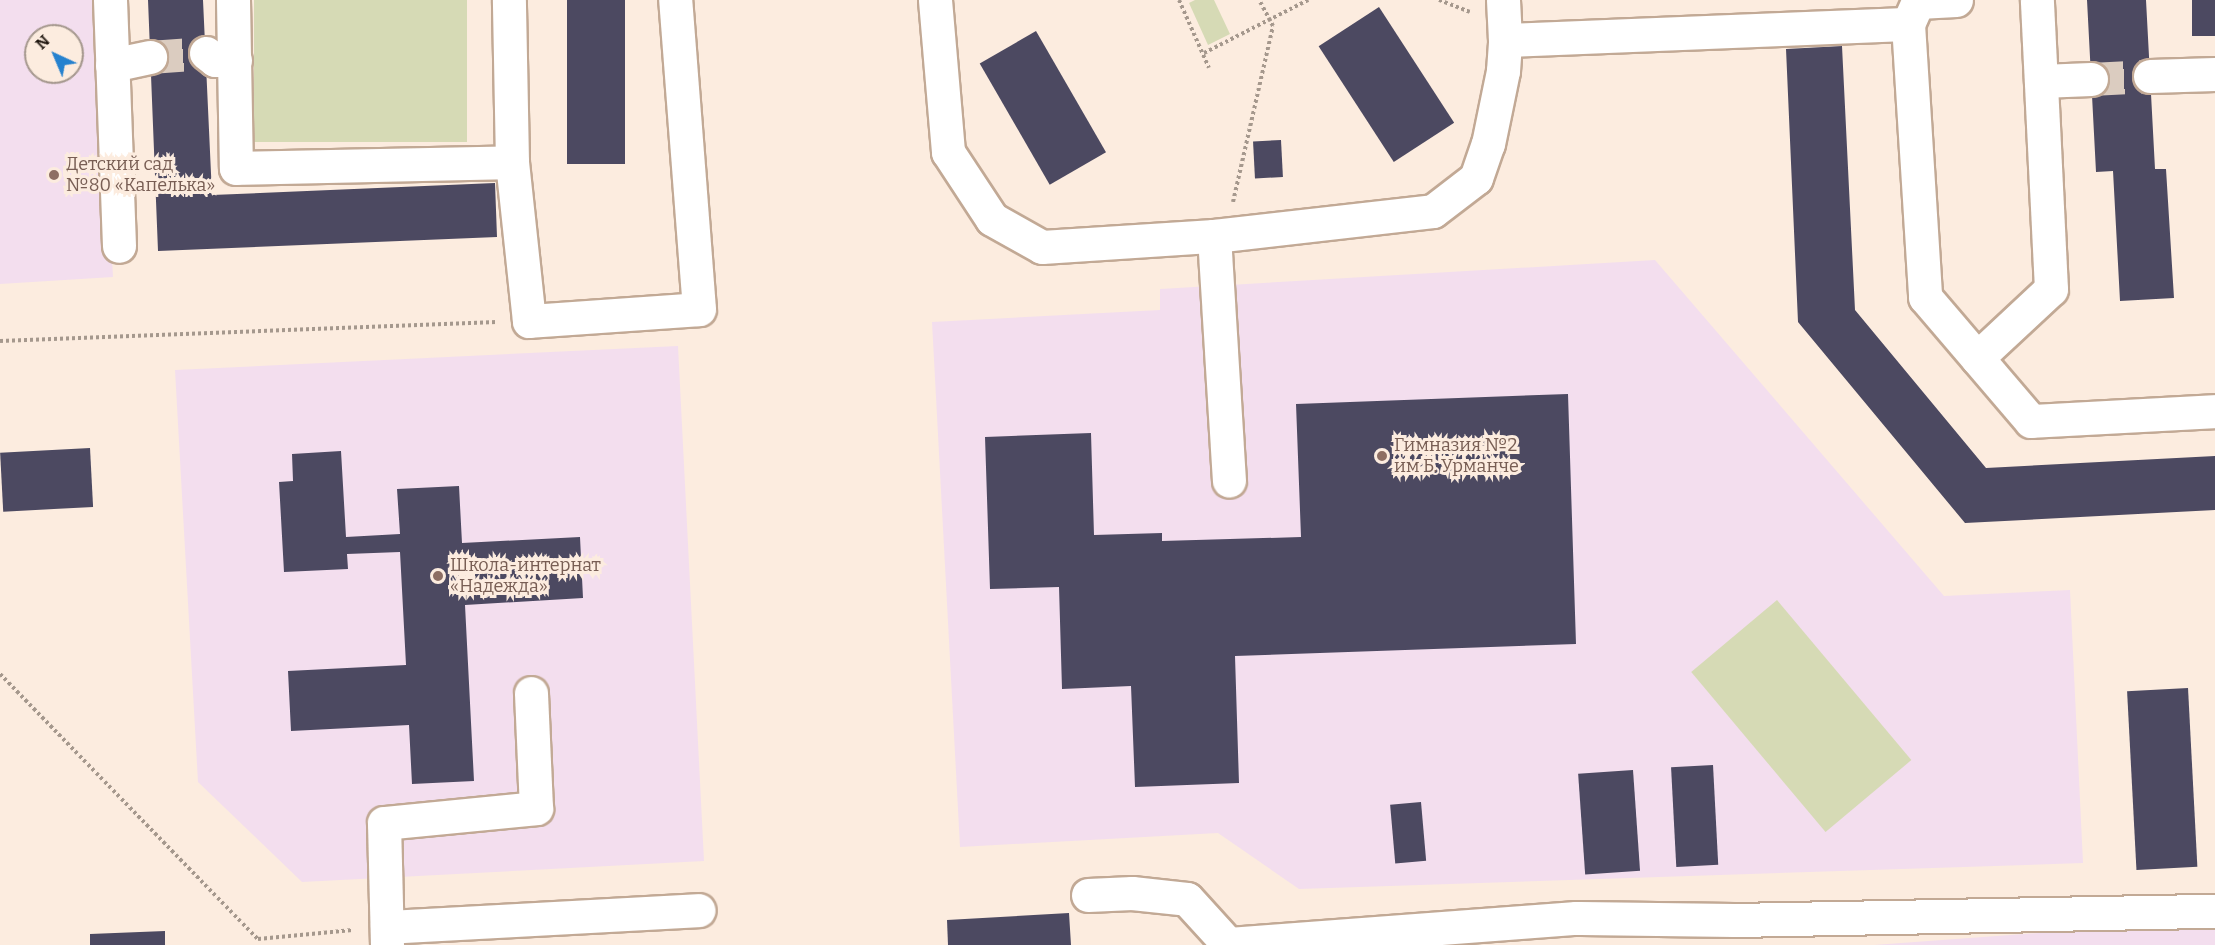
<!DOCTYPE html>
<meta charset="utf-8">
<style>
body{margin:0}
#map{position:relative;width:2215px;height:945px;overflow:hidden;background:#fcecdf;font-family:Bitter,serif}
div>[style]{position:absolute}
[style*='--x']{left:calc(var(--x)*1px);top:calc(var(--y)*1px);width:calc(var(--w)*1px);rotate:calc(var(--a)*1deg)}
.education>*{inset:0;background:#f3deee}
.green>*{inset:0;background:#d6dab5;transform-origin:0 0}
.building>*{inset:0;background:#4c4961;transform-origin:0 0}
.minor-tunnel>*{height:33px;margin-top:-16.5px;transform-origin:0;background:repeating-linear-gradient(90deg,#dbccc0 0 33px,transparent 0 49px)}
.path>*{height:4px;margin-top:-2px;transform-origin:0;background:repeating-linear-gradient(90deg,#a5988d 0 3px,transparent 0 6px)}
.roads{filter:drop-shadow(2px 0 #c2a995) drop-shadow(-2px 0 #c2a995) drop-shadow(0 2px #c2a995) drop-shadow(0 -2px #c2a995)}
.minor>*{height:33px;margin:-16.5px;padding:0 16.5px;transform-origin:16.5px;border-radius:16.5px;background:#fff}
.dots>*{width:16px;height:16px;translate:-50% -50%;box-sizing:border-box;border:3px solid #fcecdf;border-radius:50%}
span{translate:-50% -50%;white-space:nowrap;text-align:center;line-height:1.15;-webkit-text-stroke:6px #fcecdf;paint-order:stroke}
.education-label{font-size:18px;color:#785e54}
.left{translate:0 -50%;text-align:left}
.north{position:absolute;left:24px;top:24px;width:60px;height:60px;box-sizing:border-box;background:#fcecdf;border:2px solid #a4978d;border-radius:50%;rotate:316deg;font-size:16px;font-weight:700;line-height:24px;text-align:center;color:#211811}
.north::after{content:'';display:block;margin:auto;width:21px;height:27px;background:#2682cf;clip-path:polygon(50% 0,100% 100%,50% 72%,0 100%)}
</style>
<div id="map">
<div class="education">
<i style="clip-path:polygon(evenodd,0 0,98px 0,113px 277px,0 284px,0 0,36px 36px,72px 36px,72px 72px,36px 72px,36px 36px)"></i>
<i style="clip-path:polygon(1655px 260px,1944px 596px,2070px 590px,2083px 863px,1299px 889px,1218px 833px,960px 847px,932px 322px,1160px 310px,1160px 289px)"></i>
<i style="clip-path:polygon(678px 346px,704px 861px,302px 882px,198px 782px,175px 370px)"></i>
<i style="clip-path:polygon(2215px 920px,2215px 945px,1874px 945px)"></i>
</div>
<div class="green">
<i style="left:254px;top:0;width:213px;height:142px"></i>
<i style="clip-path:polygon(1195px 0,1214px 0,1230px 34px,1208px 45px,1189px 3px)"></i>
<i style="left:1777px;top:600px;width:209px;height:112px;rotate:50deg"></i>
</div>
<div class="building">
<i style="clip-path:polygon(148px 0,203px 0,212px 195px,495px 183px,497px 237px,158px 251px)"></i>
<i style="left:567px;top:0;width:58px;height:164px"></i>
<i style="clip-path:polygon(2087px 0,2146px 0,2155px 169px,2166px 169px,2174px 298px,2120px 301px,2113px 171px,2096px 172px)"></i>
<i style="left:2192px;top:0;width:23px;height:36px"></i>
<i style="left:1379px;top:7px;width:138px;height:72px;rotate:57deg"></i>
<i style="left:1036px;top:31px;width:140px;height:65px;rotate:60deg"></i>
<i style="clip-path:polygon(1842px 46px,1855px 310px,1986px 468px,2215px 456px,2215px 510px,1965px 523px,1798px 322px,1786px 49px)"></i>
<i style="left:1281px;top:140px;width:37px;height:28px;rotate:87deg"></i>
<i style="clip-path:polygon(1568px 394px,1576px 644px,1235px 656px,1239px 783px,1135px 787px,1131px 686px,1062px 689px,1059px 587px,990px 589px,985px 437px,1091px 433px,1094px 535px,1162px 533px,1162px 541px,1301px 537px,1296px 404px)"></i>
<i style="left:90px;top:448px;width:59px;height:90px;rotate:87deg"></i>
<i style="clip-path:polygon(341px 451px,346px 537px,400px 534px,397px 489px,459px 486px,462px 543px,580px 537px,583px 598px,465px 605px,474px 781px,412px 784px,409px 725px,291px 731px,288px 671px,406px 665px,400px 552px,347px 554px,348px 569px,284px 572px,279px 482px,293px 481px,292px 454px)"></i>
<i style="left:2188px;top:688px;width:179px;height:61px;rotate:87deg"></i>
<i style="left:1713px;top:765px;width:100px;height:42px;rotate:87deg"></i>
<i style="left:1633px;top:770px;width:101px;height:55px;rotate:86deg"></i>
<i style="left:1421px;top:802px;width:59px;height:31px;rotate:85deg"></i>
<i style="clip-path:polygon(1069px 913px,1071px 945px,948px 945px,947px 920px)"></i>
<i style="clip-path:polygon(165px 931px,165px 945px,90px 945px,90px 934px)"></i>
</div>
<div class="minor-tunnel">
<i style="--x:150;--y:57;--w:56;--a:-4.1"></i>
<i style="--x:2091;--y:79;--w:59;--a:-2.9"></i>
</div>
<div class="path">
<i style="--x:1179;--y:0;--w:74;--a:66.2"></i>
<i style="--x:1439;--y:0;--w:33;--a:21"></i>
<i style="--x:1204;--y:53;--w:117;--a:-27"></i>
<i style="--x:1233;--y:202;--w:180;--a:-77.2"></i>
<i style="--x:1273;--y:26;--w:30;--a:-118"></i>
<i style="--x:0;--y:341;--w:497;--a:-2.2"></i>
<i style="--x:0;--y:674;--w:370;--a:45.8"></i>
<i style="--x:258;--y:939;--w:95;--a:-5.4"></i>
</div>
<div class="roads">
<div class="minor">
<i style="--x:110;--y:0;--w:246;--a:87.9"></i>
<i style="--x:233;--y:0;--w:168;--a:89"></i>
<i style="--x:236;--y:168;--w:276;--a:-1.2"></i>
<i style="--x:512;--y:162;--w:162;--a:-91.1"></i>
<i style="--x:935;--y:0;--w:153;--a:85.1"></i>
<i style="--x:948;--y:152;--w:80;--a:56.7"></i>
<i style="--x:992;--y:219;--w:57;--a:29.2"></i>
<i style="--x:1042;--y:247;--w:172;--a:-3.7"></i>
<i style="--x:1214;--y:236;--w:220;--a:-6.5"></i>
<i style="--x:1433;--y:211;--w:54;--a:-37.5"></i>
<i style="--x:1476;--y:178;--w:36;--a:-71"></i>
<i style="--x:1488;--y:144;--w:75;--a:-78.4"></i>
<i style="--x:1503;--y:71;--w:31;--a:-86"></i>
<i style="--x:1503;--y:0;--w:40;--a:87.1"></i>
<i style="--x:1505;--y:40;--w:403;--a:-2.3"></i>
<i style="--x:1908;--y:24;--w:274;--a:86.4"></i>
<i style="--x:1925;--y:297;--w:163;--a:49.5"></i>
<i style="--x:2031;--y:421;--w:184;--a:-3.1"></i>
<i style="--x:1908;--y:24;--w:24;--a:-66"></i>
<i style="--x:1918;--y:2;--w:38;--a:-3"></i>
<i style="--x:206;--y:53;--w:11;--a:38"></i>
<i style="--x:215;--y:60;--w:20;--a:0"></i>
<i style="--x:112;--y:65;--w:39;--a:-12"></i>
<i style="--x:2150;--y:76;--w:65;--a:-1.8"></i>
<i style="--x:2041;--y:81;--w:50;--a:-2.3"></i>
<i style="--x:512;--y:162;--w:160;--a:83.9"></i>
<i style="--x:529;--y:321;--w:170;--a:-4"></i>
<i style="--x:699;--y:309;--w:310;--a:-94.4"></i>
<i style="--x:1214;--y:236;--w:245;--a:86.5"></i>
<i style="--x:1977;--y:358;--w:101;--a:-43"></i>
<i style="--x:2051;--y:289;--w:289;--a:-92.8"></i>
<i style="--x:1088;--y:895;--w:44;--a:-2.6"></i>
<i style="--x:1132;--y:893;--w:55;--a:6.2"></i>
<i style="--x:1187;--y:899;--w:62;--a:47.6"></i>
<i style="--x:387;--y:927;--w:312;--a:-3.1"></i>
<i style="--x:1229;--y:944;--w:348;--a:-4.3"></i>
<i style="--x:1576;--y:918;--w:158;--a:0.7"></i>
<i style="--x:1734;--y:920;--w:481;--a:-1.1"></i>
<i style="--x:387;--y:945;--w:122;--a:-91.4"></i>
<i style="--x:384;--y:823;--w:153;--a:-5.6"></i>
<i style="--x:536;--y:808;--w:115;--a:-92.5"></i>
</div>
</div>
<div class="dots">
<i style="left:54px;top:175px;background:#8d6e63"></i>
<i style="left:1382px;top:456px;background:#8d6e63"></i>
<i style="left:438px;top:576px;background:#8d6e63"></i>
</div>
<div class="education-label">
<span class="left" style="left:66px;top:175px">Детский сад<br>№80 «Капелька»</span>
<span class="left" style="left:1394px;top:456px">Гимназия №2<br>им Б. Урманче</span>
<span class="left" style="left:450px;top:576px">Школа-интернат<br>«Надежда»</span>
</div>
<div class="north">N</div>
</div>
